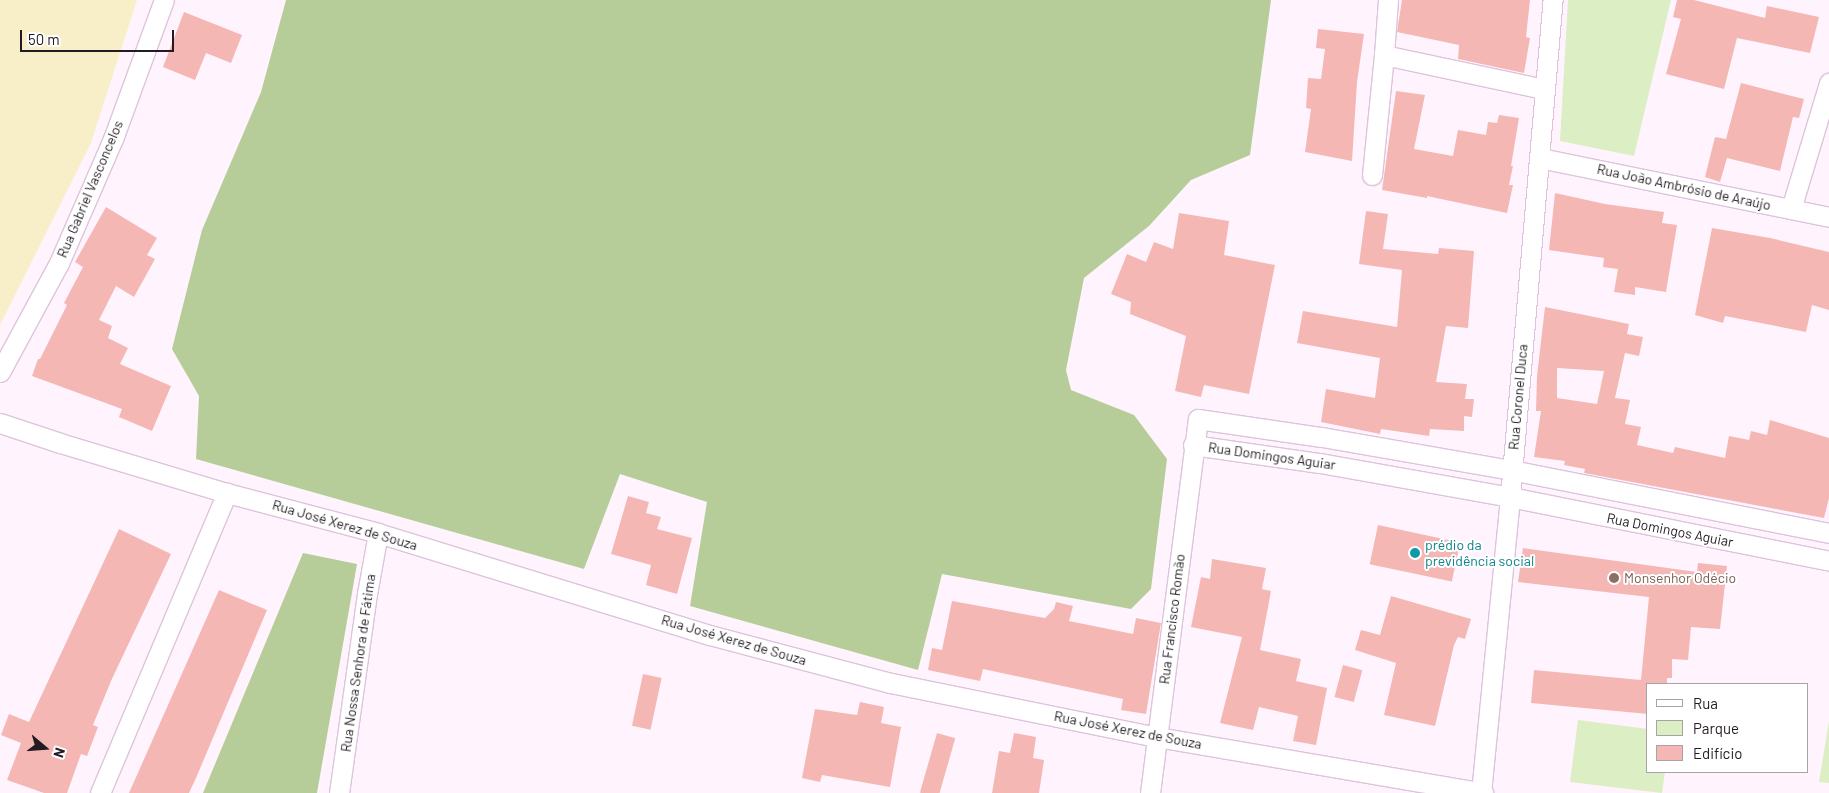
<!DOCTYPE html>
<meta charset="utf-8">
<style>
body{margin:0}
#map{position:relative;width:1829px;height:793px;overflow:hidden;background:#fff4fe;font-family:Barlow,sans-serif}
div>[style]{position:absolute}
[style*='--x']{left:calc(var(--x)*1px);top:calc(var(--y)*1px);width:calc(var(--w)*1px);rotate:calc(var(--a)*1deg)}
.green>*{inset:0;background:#dceec3}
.forest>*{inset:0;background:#b7cd99}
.sand>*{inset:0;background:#f8efc9}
.building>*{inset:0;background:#f5b7b4;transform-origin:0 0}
.roads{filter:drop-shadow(1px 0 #ddc4dc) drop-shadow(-1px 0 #ddc4dc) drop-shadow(0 1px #ddc4dc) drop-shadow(0 -1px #ddc4dc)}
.minor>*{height:19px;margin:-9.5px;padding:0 9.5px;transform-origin:9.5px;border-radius:9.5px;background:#fff}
.dots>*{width:14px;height:14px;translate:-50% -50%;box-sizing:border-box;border:2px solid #fff;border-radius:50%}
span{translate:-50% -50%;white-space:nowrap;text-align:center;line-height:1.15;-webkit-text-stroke:4px #fff;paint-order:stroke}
.street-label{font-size:14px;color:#231b23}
.culture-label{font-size:14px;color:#0d838f}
.left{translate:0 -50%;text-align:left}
.education-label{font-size:14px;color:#785e54}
.legend{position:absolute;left:1646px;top:683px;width:162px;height:90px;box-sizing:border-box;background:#fff;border:1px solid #a7a4a7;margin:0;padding:6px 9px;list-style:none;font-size:15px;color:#231b23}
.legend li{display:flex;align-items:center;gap:10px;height:25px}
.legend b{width:25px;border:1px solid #a7a4a7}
.north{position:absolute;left:20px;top:723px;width:50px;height:50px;-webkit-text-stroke:4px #fff;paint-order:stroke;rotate:108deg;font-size:14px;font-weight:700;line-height:20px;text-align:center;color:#231b23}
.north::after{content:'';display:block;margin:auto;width:18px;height:22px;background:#231b23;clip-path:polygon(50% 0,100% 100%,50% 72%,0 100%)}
.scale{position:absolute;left:20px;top:30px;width:154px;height:22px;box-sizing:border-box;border:2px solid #231b23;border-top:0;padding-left:6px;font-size:15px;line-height:18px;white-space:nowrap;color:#231b23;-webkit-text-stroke:4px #fff;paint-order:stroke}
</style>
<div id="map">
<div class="green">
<i style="clip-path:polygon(1568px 0,1671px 0,1634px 156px,1560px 141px)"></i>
<i style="clip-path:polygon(1578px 720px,1648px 729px,1648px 772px,1665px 772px,1662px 793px,1570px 782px)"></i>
<i style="clip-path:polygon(1829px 721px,1829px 783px,1819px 782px)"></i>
</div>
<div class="forest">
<i style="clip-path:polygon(286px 0,1271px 0,1250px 155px,1191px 180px,1149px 226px,1084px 278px,1066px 370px,1071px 390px,1134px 415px,1167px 459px,1151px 589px,1131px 609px,942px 574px,918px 670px,690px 606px,707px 502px,620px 474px,584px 569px,196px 459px,199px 396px,172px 349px,202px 230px,261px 92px)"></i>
<i style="clip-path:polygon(303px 553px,357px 564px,317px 793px,203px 793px)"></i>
</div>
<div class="sand">
<i style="clip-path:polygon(0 0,137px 0,91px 143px,0 325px)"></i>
</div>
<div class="building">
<i style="clip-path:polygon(1402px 0,1530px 0,1526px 37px,1530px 38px,1524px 73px,1458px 59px,1459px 45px,1397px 32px)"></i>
<i style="clip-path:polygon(1677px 0,1694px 0,1765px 18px,1767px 6px,1819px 17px,1810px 53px,1737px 38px,1724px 89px,1666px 74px,1681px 19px,1673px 17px)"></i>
<i style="clip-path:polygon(184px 12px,242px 35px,231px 63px,206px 53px,195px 80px,163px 67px)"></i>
<i style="clip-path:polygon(1318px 29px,1364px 34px,1357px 82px,1352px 161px,1305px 152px,1311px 109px,1306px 108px,1308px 78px,1321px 79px,1325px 49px,1316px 48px)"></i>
<i style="clip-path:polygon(1741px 83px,1804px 99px,1799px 118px,1793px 117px,1780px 171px,1727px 158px,1720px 182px,1705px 177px,1715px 137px,1726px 139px)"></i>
<i style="clip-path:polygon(1396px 91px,1425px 95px,1414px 149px,1453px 156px,1458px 130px,1486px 135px,1488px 122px,1497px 123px,1499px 115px,1519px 118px,1511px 166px,1513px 166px,1509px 185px,1513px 185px,1507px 213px,1427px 196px,1427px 198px,1382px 190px)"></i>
<i style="clip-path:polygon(1555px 193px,1605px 204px,1664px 212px,1662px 223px,1677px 225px,1666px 292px,1635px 287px,1635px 295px,1614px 292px,1618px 269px,1603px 267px,1604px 258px,1549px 250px)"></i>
<i style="clip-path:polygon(106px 207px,157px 238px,147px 255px,155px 259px,134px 297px,116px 286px,99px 320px,112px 326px,108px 338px,128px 348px,120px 364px,171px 386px,152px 431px,119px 417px,122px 409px,32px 376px,38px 359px,40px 359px,67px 305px,64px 303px,83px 267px,75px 262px)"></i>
<i style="clip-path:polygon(1366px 211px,1388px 214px,1383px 249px,1438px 254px,1439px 248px,1474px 251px,1468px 328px,1446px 326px,1436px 382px,1467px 384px,1465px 399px,1474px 399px,1472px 417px,1464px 416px,1464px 431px,1430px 429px,1429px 436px,1381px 429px,1380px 434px,1321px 422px,1326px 389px,1375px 398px,1380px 358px,1297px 343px,1303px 311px,1397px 327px,1402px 270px,1359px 264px)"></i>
<i style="clip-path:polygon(1179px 213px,1229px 221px,1224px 255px,1275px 265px,1249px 394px,1204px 385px,1201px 397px,1175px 391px,1186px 336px,1130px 314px,1131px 302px,1111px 294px,1127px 254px,1146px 262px,1154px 242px,1173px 249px)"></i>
<i style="clip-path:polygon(1712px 228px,1770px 238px,1829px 252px,1829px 310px,1812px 305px,1806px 332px,1725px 316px,1723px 323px,1695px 315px)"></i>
<i style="clip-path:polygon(evenodd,1545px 307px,1629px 324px,1627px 334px,1643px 337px,1639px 356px,1625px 353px,1615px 398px,1630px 400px,1625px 424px,1641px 427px,1637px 445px,1673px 453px,1675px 447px,1725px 458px,1729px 436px,1749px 440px,1751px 431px,1767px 435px,1770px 420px,1829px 438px,1829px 498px,1824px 518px,1584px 473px,1585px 469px,1564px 465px,1565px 461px,1534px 457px,1541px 411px,1536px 411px,1537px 376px,1545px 307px,1557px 368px,1604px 371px,1597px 404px,1557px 398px,1557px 368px)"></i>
<i style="clip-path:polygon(628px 496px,649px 502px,646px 513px,661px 517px,657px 529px,692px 538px,677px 594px,646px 585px,651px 565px,611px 554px)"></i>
<i style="left:1378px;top:525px;width:84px;height:40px;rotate:12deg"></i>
<i style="clip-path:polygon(119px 529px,171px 554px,111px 681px,93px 725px,98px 727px,87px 756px,81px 754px,67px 793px,44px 793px,7px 780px,21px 743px,1px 735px,9px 714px,29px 722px)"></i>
<i style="clip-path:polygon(1523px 548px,1697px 572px,1698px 563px,1727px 566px,1720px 629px,1691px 627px,1688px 660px,1672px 659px,1672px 678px,1667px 678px,1667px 684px,1648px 684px,1648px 714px,1531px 703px,1534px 670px,1641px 680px,1649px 597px,1518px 582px)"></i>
<i style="clip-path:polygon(1212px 559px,1266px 568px,1262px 589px,1271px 591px,1260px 650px,1301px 659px,1296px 681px,1327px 688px,1316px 745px,1293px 741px,1298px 716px,1259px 707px,1253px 730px,1220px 723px,1242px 637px,1191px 627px,1201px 577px,1210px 579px)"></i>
<i style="clip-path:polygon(219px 590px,267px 610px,196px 778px,189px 793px,129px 793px)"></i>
<i style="clip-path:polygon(1391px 596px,1471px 619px,1465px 639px,1458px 637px,1454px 645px,1435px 726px,1384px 715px,1396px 663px,1355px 650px,1361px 630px,1380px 635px)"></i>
<i style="clip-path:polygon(952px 601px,1045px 618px,1054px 609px,1056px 602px,1073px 606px,1069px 621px,1133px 634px,1136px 618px,1161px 623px,1146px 714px,1121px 710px,1123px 699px,983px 669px,980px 681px,928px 670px,932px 648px,942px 650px)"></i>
<i style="left:1343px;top:665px;width:20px;height:33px;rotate:15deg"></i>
<i style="left:643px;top:674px;width:19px;height:53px;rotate:12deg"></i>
<i style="clip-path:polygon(860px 702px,884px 707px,881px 723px,901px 727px,890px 787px,822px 775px,820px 782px,802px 778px,815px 709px,857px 715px)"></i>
<i style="left:937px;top:733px;width:19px;height:62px;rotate:16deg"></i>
<i style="clip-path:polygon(1014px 733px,1036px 737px,1033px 758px,1044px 760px,1039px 793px,992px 793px,999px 751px,1010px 753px)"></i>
</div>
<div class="roads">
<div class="minor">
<i style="--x:1388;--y:0;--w:55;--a:94.2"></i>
<i style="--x:1384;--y:55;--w:164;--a:12"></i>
<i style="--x:1540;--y:158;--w:295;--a:11.5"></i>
<i style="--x:1372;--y:175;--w:121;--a:-84.3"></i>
<i style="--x:1791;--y:209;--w:132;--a:-73.2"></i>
<i style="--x:0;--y:372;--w:124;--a:-61.6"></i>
<i style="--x:59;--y:263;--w:135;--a:-66.5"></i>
<i style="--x:113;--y:139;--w:148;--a:-69.9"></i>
<i style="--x:0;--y:423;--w:63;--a:18.4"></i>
<i style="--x:60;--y:443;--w:174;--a:16.7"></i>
<i style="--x:227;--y:493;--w:156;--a:14.8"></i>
<i style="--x:378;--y:533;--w:347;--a:17.1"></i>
<i style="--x:710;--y:635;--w:187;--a:14.9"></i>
<i style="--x:891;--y:683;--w:271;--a:11.5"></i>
<i style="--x:1157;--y:737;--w:331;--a:9.7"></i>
<i style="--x:1193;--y:445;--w:128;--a:8.1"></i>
<i style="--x:1320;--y:463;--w:193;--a:10.1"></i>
<i style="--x:1510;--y:497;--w:325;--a:11.3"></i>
<i style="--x:100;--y:793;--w:326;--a:-67.1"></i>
<i style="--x:339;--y:793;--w:201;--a:-82"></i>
<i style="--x:367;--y:594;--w:62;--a:-79.8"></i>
<i style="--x:1150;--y:793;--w:377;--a:-82.7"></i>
<i style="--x:1198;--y:419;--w:125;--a:8.3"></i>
<i style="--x:1322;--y:437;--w:192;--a:9.9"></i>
<i style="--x:1511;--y:470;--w:324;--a:11.2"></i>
<i style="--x:1481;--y:793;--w:297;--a:-84.4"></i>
<i style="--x:1510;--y:497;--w:499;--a:-85.1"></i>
</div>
</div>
<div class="dots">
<i style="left:1415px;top:553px;background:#0f9aa8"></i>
<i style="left:1614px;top:578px;background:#8d6e63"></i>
</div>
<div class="street-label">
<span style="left:1684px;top:187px;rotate:12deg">Rua João Ambrósio de Araújo</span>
<span style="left:90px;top:189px;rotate:-67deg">Rua Gabriel Vasconcelos</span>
<span style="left:1518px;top:397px;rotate:-85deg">Rua Coronel Duca</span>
<span style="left:1272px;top:456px;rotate:8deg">Rua Domingos Aguiar</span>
<span style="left:345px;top:525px;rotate:16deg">Rua José Xerez de Souza</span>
<span style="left:1670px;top:530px;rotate:11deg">Rua Domingos Aguiar</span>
<span style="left:1172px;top:619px;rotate:-83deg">Rua Francisco Romão</span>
<span style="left:734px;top:640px;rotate:16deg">Rua José Xerez de Souza</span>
<span style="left:358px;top:663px;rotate:-82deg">Rua Nossa Senhora de Fátima</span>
<span style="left:1128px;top:730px;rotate:11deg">Rua José Xerez de Souza</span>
</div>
<div class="culture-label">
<span class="left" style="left:1425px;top:553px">prédio da<br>previdência social</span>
</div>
<div class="education-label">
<span class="left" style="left:1624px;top:578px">Monsenhor Odécio</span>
</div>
<ul class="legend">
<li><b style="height:6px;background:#fff"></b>Rua</li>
<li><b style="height:14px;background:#dceec3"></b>Parque</li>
<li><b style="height:14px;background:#f5b7b4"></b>Edifício</li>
</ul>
<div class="north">N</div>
<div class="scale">50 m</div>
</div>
